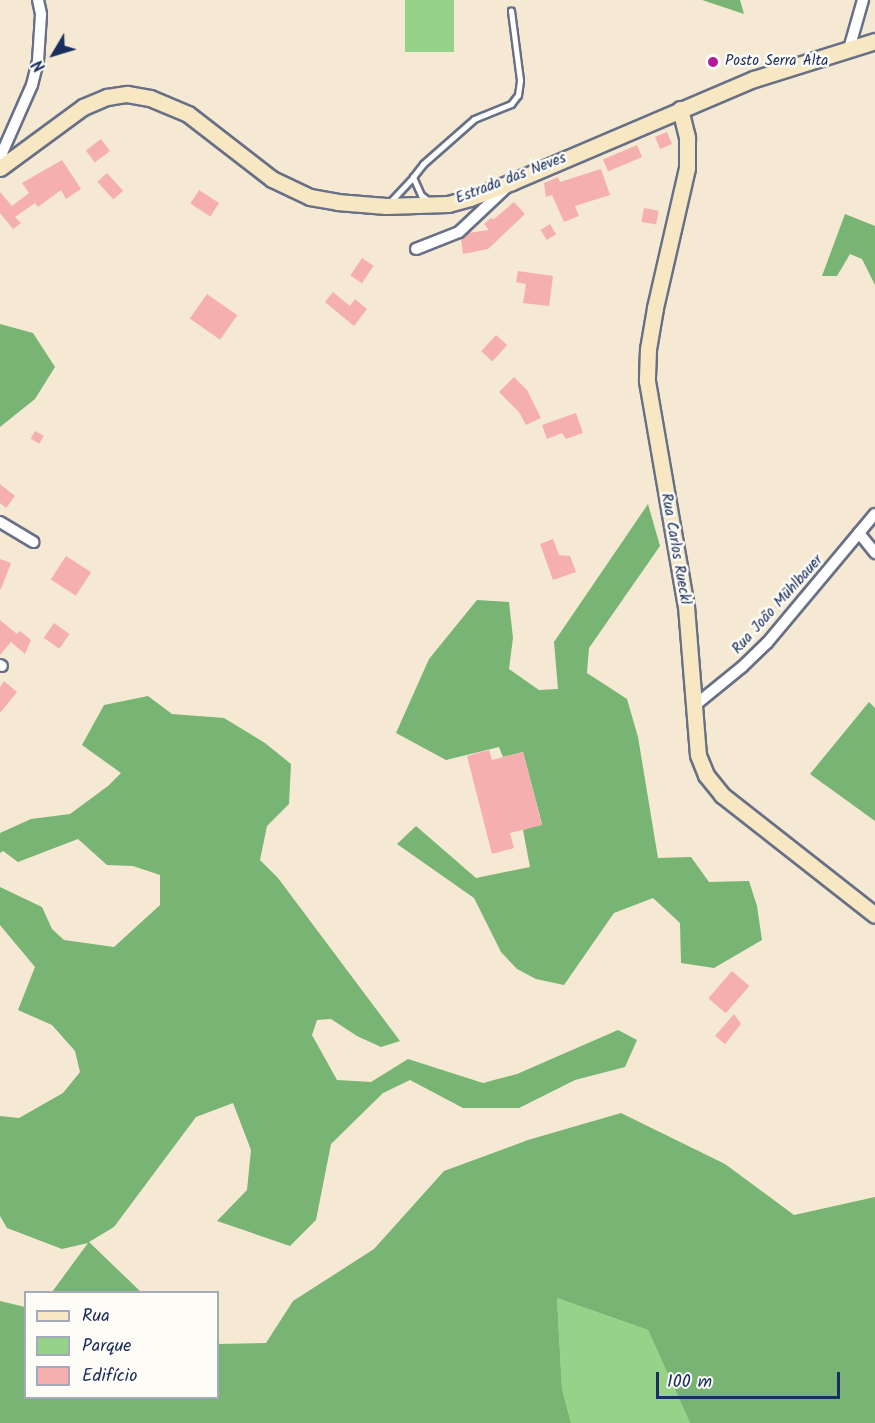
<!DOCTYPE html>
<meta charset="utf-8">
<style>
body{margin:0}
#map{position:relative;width:875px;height:1423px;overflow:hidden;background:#f5e9d3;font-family:Kalam,sans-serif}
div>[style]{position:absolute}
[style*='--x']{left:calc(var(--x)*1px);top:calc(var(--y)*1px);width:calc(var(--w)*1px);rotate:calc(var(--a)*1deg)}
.green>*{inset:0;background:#96d287;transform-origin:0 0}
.forest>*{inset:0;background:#78b474}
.building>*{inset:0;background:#f5afae;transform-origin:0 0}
.roads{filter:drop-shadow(2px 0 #677087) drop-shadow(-2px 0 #677087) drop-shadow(0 2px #677087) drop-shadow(0 -2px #677087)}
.lane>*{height:5px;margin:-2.5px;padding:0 2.5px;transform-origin:2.5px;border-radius:2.5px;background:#fff}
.street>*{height:10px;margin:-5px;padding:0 5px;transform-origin:5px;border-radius:5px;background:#fff}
.secondary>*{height:15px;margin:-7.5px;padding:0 7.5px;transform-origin:7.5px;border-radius:7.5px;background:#f7e8c3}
.dots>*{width:16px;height:16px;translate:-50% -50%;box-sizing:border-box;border:3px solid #fdfcf7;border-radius:50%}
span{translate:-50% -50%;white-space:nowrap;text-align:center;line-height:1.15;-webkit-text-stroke:5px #fdfcf7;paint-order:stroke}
.poi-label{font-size:15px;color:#1b2f5e}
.left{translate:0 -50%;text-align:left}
.street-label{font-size:15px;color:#1b2f5e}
.legend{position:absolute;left:24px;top:1291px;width:195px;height:108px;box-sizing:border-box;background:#fdfcf7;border:2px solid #a3aaba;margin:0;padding:8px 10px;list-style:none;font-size:18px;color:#1b2f5e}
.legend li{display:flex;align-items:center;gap:12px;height:30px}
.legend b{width:30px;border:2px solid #a3aaba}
.north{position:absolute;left:24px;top:24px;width:60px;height:60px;-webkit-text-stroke:4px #fdfcf7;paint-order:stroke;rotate:232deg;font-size:16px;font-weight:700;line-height:24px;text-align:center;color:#1b2f5e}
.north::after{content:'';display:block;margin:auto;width:21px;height:27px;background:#1b2f5e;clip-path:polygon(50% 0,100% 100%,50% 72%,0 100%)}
.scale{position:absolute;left:656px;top:1372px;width:184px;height:27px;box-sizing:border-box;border:3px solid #1b2f5e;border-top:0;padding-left:8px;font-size:18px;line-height:21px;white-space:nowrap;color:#1b2f5e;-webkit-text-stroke:4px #fdfcf7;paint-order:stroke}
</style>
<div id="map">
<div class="green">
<i style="left:405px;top:0;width:49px;height:52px"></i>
<i style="clip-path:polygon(557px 1298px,648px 1330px,690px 1423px,571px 1423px,562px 1389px)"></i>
</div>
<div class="forest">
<i style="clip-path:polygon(702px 0,740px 0,744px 14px)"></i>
<i style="clip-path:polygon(845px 214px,875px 226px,875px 285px,862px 259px,850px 254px,837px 276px,822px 276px)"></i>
<i style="clip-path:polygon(0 324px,33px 333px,55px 367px,35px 399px,0 427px)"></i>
<i style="clip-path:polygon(648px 504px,660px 546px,589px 648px,587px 673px,627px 699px,638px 737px,658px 858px,691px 857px,709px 882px,749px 881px,757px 906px,762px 940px,714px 968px,681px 963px,680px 923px,653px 898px,614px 913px,564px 985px,536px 979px,517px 969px,501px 952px,474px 898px,397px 844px,416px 826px,476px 878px,530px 867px,523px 830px,542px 824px,523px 752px,503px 757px,499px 747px,446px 760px,396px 733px,429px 659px,477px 600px,509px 602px,513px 638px,509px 669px,539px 690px,558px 689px,554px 642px)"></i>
<i style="clip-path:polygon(148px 696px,172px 714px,224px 718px,265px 743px,291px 764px,289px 804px,267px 826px,260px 860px,278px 878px,400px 1041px,381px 1047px,357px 1036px,331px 1019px,317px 1020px,312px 1035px,337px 1080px,371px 1082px,408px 1059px,483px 1083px,517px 1074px,618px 1030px,637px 1040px,625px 1067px,575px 1080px,519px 1108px,463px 1108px,410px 1080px,383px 1093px,331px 1144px,316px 1220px,290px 1246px,217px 1221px,247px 1190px,251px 1150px,233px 1103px,196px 1117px,114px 1227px,89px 1242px,141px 1292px,52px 1292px,88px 1243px,62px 1249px,7px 1228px,0 1216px,0 1116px,19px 1118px,63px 1093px,80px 1072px,75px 1051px,52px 1025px,18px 1010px,35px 967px,0 925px,0 887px,42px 907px,52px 929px,64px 940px,114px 947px,160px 905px,160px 875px,133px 866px,107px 865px,78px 839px,18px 862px,3px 851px,0 853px,0 833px,31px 819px,70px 814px,108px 786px,121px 773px,82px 745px,104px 705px)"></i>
<i style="clip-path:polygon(869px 702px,875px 708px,875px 821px,810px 774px)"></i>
<i style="clip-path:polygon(621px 1113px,725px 1164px,794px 1215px,875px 1197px,875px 1423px,690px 1423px,648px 1330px,557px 1298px,562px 1389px,571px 1423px,0 1423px,0 1301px,25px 1307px,26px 1398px,218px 1398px,218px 1344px,266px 1343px,293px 1301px,374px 1249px,444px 1171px,528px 1140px)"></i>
</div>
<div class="building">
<i style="left:667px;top:132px;width:13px;height:13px;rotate:67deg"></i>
<i style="left:101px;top:139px;width:15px;height:19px;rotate:53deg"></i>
<i style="left:637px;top:145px;width:13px;height:37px;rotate:67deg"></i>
<i style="clip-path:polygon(62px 160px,81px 189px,66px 199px,61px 190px,38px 207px,35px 203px,15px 217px,21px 223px,13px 229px,0 213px,0 192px,12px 206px,29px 193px,22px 183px)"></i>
<i style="clip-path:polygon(601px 169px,610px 195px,575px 206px,579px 216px,564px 222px,552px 195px,546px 197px,544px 183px,558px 177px,560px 182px)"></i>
<i style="left:107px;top:173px;width:24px;height:13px;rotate:48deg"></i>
<i style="left:199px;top:190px;width:24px;height:16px;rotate:33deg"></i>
<i style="clip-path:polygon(514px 202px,525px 214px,488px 249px,463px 254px,461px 239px,468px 233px,489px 230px,484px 224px,491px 218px,494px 219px)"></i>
<i style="left:644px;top:208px;width:15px;height:14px;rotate:11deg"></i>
<i style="left:550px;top:224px;width:12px;height:11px;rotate:59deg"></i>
<i style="left:362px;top:258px;width:14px;height:21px;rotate:34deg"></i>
<i style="clip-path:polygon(518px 271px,553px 276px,549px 306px,523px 303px,526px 284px,516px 282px)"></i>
<i style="clip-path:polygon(333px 292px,350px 306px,355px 299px,367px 309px,354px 326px,325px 302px)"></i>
<i style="left:207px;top:294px;width:37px;height:30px;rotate:35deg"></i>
<i style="left:496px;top:335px;width:15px;height:22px;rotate:42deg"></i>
<i style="clip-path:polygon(514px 377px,527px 390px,541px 418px,526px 425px,519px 412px,499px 392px)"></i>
<i style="clip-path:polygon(576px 413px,583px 433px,566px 439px,562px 433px,547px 439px,542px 425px)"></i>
<i style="left:35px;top:431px;width:10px;height:9px;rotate:29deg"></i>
<i style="clip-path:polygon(0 484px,15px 496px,6px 508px,0 503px)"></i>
<i style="clip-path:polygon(553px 539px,559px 555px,570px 556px,576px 572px,553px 580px,540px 544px)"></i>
<i style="left:66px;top:556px;width:30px;height:28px;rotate:33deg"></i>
<i style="clip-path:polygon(0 559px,11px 563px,1px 589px,0 589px)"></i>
<i style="clip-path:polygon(0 620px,17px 634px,20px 631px,31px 640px,25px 654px,11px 642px,0 655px)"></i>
<i style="left:54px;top:623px;width:19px;height:18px;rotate:35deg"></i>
<i style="clip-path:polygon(4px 681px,17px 692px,0 713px,0 687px)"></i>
<i style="clip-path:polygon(489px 750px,492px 760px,523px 752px,542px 825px,510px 833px,514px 848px,492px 854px,467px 756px)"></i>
<i style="left:732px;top:971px;width:23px;height:36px;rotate:41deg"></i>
<i style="clip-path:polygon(734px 1014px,741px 1024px,725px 1044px,715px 1036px)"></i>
</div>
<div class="roads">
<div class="lane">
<i style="--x:429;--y:201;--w:10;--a:-143"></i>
<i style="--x:421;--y:195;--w:20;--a:-114"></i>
<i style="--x:413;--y:177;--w:16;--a:-52"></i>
<i style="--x:423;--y:164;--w:68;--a:-41.4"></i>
<i style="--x:474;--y:119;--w:40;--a:-22"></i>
<i style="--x:511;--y:104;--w:11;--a:-52"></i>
<i style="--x:518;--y:95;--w:15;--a:-82"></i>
<i style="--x:520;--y:80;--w:70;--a:-97.4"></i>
<i style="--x:390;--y:202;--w:34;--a:-47"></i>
</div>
<div class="street">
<i style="--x:849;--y:49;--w:51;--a:-74.1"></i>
<i style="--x:3;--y:166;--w:13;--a:-94"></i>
<i style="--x:2;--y:153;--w:74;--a:-66.2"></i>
<i style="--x:32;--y:85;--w:25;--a:-76"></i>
<i style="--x:38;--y:61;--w:47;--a:-86.3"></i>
<i style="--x:41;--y:14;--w:14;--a:-102"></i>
<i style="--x:416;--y:249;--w:46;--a:-21.6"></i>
<i style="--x:459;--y:232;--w:67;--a:-43.2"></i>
<i style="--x:0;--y:522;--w:39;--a:31"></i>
<i style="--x:859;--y:533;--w:26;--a:51"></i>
<i style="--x:0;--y:665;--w:2;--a:27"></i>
<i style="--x:694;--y:706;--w:62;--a:-39.1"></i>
<i style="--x:742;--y:667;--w:35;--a:-44"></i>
<i style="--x:767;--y:643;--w:168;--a:-50.1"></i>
</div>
<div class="secondary">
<i style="--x:680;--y:109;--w:30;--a:76"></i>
<i style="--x:687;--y:138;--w:30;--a:90"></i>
<i style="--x:687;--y:168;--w:144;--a:102.9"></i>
<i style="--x:655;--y:308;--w:42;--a:99.7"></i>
<i style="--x:648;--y:349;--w:32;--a:92"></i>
<i style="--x:647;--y:381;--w:228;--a:80.2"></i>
<i style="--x:686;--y:606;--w:149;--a:85.4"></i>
<i style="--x:698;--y:755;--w:22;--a:68"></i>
<i style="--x:706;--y:775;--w:26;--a:51"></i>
<i style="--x:722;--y:795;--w:194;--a:38.1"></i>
<i style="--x:0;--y:168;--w:103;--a:-36.3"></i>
<i style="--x:83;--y:107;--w:26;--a:-23"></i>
<i style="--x:107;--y:97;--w:20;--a:-9"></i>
<i style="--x:127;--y:94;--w:23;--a:10"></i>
<i style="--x:150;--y:98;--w:41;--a:22.8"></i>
<i style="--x:188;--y:114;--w:106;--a:37.7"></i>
<i style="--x:272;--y:179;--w:42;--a:25.3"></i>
<i style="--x:310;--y:197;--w:27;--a:10"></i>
<i style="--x:337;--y:202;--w:49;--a:4.7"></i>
<i style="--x:386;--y:206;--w:62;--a:-1.8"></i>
<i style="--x:448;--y:204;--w:23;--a:-15"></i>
<i style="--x:470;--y:198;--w:45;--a:-20.9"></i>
<i style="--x:512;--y:182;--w:263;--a:-23.1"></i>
<i style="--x:754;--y:79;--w:127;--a:-17.4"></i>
</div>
</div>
<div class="dots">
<i style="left:713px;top:62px;background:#b5179e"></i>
</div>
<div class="poi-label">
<span class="left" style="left:725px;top:62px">Posto Serra Alta</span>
</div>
<div class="street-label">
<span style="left:511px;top:179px;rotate:-21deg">Estrada das Neves</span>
<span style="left:675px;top:549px;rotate:80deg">Rua Carlos Rueckl</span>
<span style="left:778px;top:605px;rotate:-48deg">Rua João Mühlbauer</span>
</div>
<ul class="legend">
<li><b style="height:8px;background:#f7e8c3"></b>Rua</li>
<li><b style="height:16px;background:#96d287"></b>Parque</li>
<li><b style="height:16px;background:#f5afae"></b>Edifício</li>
</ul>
<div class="north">N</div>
<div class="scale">100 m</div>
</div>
